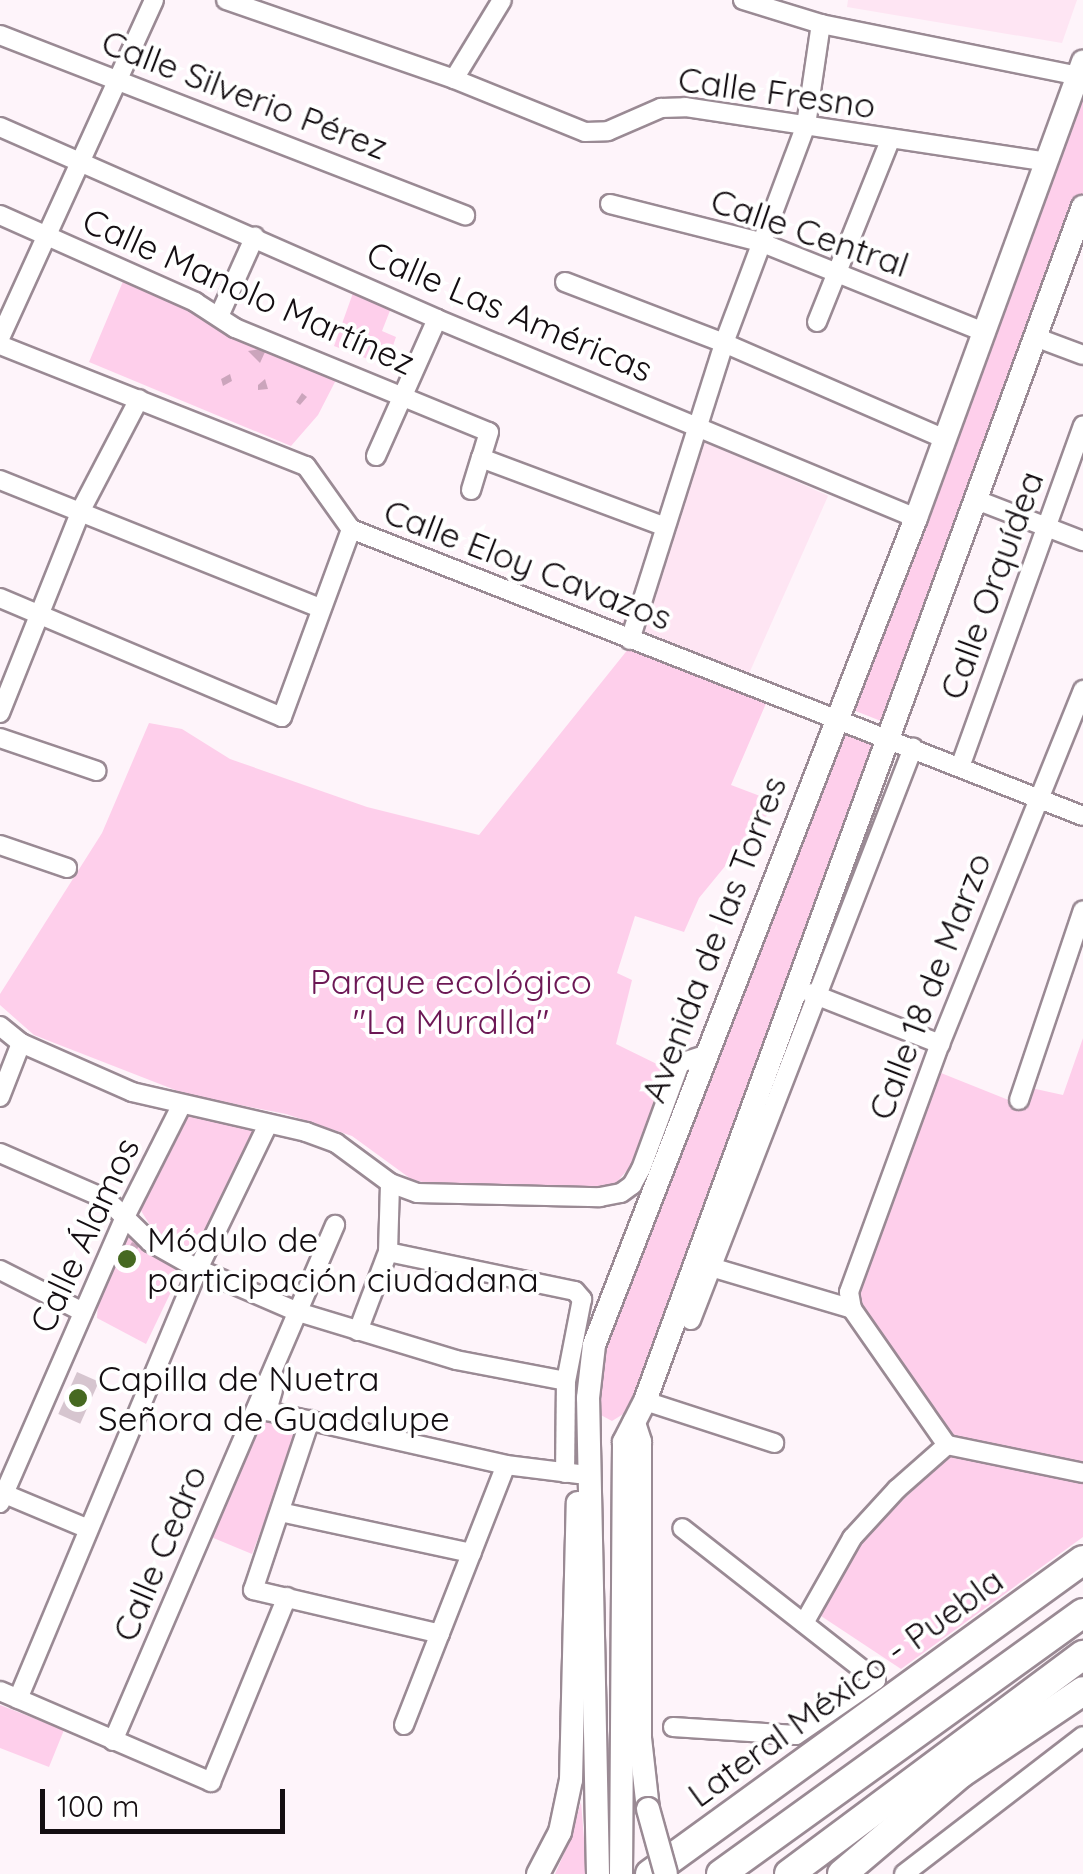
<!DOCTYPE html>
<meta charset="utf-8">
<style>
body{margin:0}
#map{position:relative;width:1083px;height:1874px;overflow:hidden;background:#fef4fa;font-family:Quicksand,sans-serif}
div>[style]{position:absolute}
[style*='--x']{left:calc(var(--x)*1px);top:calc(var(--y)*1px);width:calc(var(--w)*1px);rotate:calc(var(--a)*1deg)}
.built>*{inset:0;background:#fee5f3;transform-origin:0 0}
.green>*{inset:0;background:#fecfeb}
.shadow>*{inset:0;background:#0003;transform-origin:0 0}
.building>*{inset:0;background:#d6c5cf;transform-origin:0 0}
.roads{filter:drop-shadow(2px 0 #9a8a94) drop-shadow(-2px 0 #9a8a94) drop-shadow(0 2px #9a8a94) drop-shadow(0 -2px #9a8a94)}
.minor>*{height:18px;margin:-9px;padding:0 9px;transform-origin:9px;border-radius:9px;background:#fff}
.major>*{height:22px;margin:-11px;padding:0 11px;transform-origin:11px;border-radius:11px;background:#fff}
.highway>*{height:28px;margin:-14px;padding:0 14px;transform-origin:14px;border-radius:14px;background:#fff}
.bridges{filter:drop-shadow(2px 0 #9a8a94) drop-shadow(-2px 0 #9a8a94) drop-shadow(0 2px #9a8a94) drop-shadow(0 -2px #9a8a94)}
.major-bridge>*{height:22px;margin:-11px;padding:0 11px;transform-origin:11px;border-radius:11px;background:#fff}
.dots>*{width:28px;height:28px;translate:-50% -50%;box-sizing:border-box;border:5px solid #fff;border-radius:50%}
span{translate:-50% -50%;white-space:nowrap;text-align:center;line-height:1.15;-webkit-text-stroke:8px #fff;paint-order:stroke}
.street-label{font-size:35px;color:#140e12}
.park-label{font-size:35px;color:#6c1855}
.poi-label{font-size:35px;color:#140e12}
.left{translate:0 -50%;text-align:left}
.scale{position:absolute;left:40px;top:1789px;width:245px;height:45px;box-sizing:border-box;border:5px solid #140e12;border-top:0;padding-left:12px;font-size:30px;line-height:35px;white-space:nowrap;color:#140e12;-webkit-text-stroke:8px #fff;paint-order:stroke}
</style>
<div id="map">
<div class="built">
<i style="clip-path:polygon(848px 0,1077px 0,1062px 43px,847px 7px)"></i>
<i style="left:703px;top:440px;width:137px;height:200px;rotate:24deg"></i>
</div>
<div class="green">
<i style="clip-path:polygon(1083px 81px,1083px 198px,889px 718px,881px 721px,853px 710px)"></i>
<i style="clip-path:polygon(124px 279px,209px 316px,227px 333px,337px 378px,318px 415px,291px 446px,89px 362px)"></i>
<i style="clip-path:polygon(353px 293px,391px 308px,382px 331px,396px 337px,386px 366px,334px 346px)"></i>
<i style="clip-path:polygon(629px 648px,767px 701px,731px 785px,773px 801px,768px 814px,699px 898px,684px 932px,635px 916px,617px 973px,632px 980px,616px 1044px,667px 1069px,630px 1167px,616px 1183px,604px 1188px,445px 1188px,411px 1179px,352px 1136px,286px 1114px,188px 1095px,34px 1035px,0 1005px,0 994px,102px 833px,149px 723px,182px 729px,230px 759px,367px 807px,479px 835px)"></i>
<i style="clip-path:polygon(841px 726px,874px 739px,878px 747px,638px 1389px,625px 1413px,612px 1421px,597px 1413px,601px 1348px)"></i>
<i style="clip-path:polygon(1083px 1038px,1083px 1463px,951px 1438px,858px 1299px,913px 1149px,910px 1147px,941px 1073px,1016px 1103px,1022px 1086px,1063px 1095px)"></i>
<i style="clip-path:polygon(182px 1114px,258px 1130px,196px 1254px,158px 1238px,138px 1206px)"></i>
<i style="clip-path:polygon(128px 1237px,181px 1271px,146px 1344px,97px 1318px,98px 1303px)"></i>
<i style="clip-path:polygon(265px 1414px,303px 1422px,252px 1554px,211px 1537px)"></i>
<i style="clip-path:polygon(951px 1454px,1083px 1478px,1083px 1537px,901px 1669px,818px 1614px,856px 1545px)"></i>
<i style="clip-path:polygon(0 1705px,64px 1730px,49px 1767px,0 1748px)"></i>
<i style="clip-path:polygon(581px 1802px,587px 1874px,555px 1874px,570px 1840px)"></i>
</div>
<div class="shadow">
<i style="clip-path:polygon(260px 349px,265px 352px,260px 363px,248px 351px)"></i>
<i style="clip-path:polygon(230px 374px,232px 381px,223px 386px,221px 379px)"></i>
<i style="clip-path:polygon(265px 379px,268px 389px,258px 390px,258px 385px)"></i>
<i style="clip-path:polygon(302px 393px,307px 397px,300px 405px,296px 402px)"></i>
<i style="left:132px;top:1242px;width:8px;height:29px;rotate:30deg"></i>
</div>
<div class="building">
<i style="left:77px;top:1372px;width:24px;height:46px;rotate:24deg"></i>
</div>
<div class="roads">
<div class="minor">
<i style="--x:226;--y:0;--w:241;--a:19.1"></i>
<i style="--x:454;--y:79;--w:141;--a:22"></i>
<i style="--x:585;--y:132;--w:23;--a:-2"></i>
<i style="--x:608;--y:131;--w:58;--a:-23.5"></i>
<i style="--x:661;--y:108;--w:24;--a:-2"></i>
<i style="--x:685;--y:107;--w:366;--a:8.6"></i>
<i style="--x:743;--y:0;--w:82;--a:17.1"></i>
<i style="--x:821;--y:24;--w:262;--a:11.4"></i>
<i style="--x:0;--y:35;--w:499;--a:21.2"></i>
<i style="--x:454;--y:79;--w:92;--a:-58.7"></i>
<i style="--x:0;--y:127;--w:477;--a:23.7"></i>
<i style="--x:437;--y:319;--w:519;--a:22.56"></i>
<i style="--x:610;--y:204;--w:155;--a:14.2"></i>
<i style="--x:760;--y:242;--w:241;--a:21.9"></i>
<i style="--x:0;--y:215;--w:214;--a:24"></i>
<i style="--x:195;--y:302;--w:48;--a:33"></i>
<i style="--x:235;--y:328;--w:274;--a:22.3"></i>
<i style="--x:489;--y:432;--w:27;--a:107"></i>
<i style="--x:481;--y:458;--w:194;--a:20.5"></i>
<i style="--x:565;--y:282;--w:170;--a:21"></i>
<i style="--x:724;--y:343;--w:241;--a:23.5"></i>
<i style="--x:220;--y:314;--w:85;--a:-65.8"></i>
<i style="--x:817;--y:322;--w:196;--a:-68.1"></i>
<i style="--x:1035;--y:337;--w:51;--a:20.6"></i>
<i style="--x:0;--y:338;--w:371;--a:-65.5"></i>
<i style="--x:0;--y:345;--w:329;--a:21.6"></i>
<i style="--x:306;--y:466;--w:77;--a:54.5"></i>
<i style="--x:351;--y:529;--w:786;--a:21.41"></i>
<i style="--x:376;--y:456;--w:150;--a:-66"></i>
<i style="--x:0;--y:480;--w:345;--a:21.8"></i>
<i style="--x:471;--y:490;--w:34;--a:-73"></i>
<i style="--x:974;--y:499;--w:117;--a:21.1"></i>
<i style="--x:0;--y:598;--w:306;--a:22.9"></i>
<i style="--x:282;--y:717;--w:200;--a:-69.8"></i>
<i style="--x:630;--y:640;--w:312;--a:-72.4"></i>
<i style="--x:724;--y:343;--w:233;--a:-69.4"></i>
<i style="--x:806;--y:125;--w:102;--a:-81.6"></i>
<i style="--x:0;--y:713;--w:219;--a:-68.2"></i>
<i style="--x:81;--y:510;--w:125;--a:-62.4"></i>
<i style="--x:0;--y:738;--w:102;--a:18.8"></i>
<i style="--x:960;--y:767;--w:363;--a:-70.2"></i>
<i style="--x:0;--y:845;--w:71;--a:18.9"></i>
<i style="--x:810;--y:993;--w:140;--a:21.4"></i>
<i style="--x:0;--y:1026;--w:27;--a:39"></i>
<i style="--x:21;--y:1043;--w:121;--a:23.8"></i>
<i style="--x:132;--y:1092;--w:179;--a:12.9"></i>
<i style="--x:306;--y:1132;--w:32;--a:20"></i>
<i style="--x:336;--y:1143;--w:67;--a:36.5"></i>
<i style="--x:390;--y:1183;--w:29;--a:20"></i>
<i style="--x:417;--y:1193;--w:183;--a:1.3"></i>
<i style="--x:600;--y:1197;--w:21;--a:-11"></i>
<i style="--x:621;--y:1193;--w:14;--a:-36"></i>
<i style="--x:632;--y:1185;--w:18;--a:-61"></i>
<i style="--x:641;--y:1169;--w:113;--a:-69.8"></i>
<i style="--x:680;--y:1063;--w:25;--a:-18"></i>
<i style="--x:0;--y:1097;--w:58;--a:-68.7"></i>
<i style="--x:1019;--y:1100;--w:200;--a:-71.4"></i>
<i style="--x:0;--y:1153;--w:116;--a:23.5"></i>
<i style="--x:106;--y:1199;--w:62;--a:44.3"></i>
<i style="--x:150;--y:1242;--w:55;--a:29.4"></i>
<i style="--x:198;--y:1269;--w:109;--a:23.3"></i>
<i style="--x:298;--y:1312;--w:165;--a:16.9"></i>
<i style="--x:456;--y:1360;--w:112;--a:10.8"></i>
<i style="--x:388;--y:1252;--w:191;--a:11.8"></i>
<i style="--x:575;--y:1291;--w:11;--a:49"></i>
<i style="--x:582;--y:1299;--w:84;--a:101"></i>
<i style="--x:566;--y:1381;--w:92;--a:90.6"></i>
<i style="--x:714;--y:1268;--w:144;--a:16.5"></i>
<i style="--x:852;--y:1309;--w:166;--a:55.1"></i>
<i style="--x:947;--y:1445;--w:139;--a:11.6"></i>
<i style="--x:0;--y:1270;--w:93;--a:26.8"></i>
<i style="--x:852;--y:1309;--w:17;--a:-100"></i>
<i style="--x:849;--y:1292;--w:264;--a:-69.9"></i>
<i style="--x:940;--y:1044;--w:382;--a:-68"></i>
<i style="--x:691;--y:1320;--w:614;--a:-68.79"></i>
<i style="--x:358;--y:1331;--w:85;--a:-69.2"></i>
<i style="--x:388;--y:1252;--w:69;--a:-88.3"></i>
<i style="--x:273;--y:1390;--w:22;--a:106"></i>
<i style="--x:267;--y:1411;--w:245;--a:12.7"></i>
<i style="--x:506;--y:1465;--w:73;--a:7.1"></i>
<i style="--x:645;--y:1401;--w:136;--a:18"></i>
<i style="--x:310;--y:1420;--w:179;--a:108.5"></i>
<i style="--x:253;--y:1590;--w:192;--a:13.2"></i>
<i style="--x:0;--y:1492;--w:93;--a:22.7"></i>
<i style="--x:0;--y:1503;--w:314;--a:-66.4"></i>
<i style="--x:126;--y:1215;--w:122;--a:-63.2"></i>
<i style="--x:280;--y:1512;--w:196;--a:12.1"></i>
<i style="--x:804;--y:1623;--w:98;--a:-60.5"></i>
<i style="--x:852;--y:1538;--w:67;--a:-47.4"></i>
<i style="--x:897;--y:1489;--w:67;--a:-41.3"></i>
<i style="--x:0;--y:1691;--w:230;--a:23.3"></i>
<i style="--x:211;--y:1782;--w:200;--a:-67.7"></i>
<i style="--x:18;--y:1699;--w:466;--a:-67.3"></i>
<i style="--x:198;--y:1269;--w:161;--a:-64.2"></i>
<i style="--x:404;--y:1725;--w:279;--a:-68.6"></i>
<i style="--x:673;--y:1727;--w:123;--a:3.7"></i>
<i style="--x:796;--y:1735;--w:97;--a:-34.5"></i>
<i style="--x:876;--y:1680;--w:246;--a:-141.9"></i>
<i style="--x:113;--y:1741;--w:562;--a:-66.72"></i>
<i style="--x:904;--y:1874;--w:226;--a:-37.6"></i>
</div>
<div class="major">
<i style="--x:634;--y:1423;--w:20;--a:72"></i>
<i style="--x:640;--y:1442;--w:296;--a:90"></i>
<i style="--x:640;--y:1738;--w:71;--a:83.6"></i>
<i style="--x:538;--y:1874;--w:47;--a:-62.4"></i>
<i style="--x:560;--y:1832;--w:53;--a:-78.1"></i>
<i style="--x:571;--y:1780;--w:277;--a:-88.6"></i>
<i style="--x:598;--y:1874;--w:476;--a:-91.2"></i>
<i style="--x:588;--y:1398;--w:53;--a:-83.5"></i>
<i style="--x:594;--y:1345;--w:887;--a:-68.73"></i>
<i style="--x:916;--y:518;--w:486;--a:-69.9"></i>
<i style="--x:621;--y:1874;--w:432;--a:-89.6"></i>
<i style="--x:624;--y:1442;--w:46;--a:-62.9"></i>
<i style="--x:645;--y:1401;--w:1272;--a:-69.86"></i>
</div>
<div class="highway">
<i style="--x:650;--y:1874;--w:535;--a:-35.95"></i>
<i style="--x:721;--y:1874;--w:446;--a:-35.8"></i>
<i style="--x:789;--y:1874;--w:367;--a:-36.7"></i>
<i style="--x:842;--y:1874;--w:155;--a:-40.3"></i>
<i style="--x:960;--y:1774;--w:148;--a:-34"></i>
</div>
</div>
<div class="bridges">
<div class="major-bridge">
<i style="--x:648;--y:1809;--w:67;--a:74.5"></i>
</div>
</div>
<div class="dots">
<i style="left:127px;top:1259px;background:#466921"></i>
<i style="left:78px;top:1398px;background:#466921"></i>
</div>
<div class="street-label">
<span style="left:777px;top:92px;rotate:8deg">Calle Fresno</span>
<span style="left:245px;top:94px;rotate:21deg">Calle Silverio Pérez</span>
<span style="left:810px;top:232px;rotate:19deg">Calle Central</span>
<span style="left:249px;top:291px;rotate:24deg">Calle Manolo Martínez</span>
<span style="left:510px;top:311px;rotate:23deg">Calle Las Américas</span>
<span style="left:528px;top:564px;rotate:21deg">Calle Eloy Cavazos</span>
<span style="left:991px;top:585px;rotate:-70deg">Calle Orquídea</span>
<span style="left:713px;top:939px;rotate:-69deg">Avenida de las Torres</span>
<span style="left:929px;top:986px;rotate:-69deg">Calle 18 de Marzo</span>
<span style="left:84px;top:1235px;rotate:-65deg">Calle Álamos</span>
<span style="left:159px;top:1553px;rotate:-67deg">Calle Cedro</span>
<span style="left:845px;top:1687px;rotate:-36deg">Lateral México - Puebla</span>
</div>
<div class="park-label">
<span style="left:451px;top:1001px">Parque ecológico<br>"La Muralla"</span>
</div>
<div class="poi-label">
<span class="left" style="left:147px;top:1259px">Módulo de<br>participación ciudadana</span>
<span class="left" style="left:98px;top:1398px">Capilla de Nuetra<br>Señora de Guadalupe</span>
</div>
<div class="scale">100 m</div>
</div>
